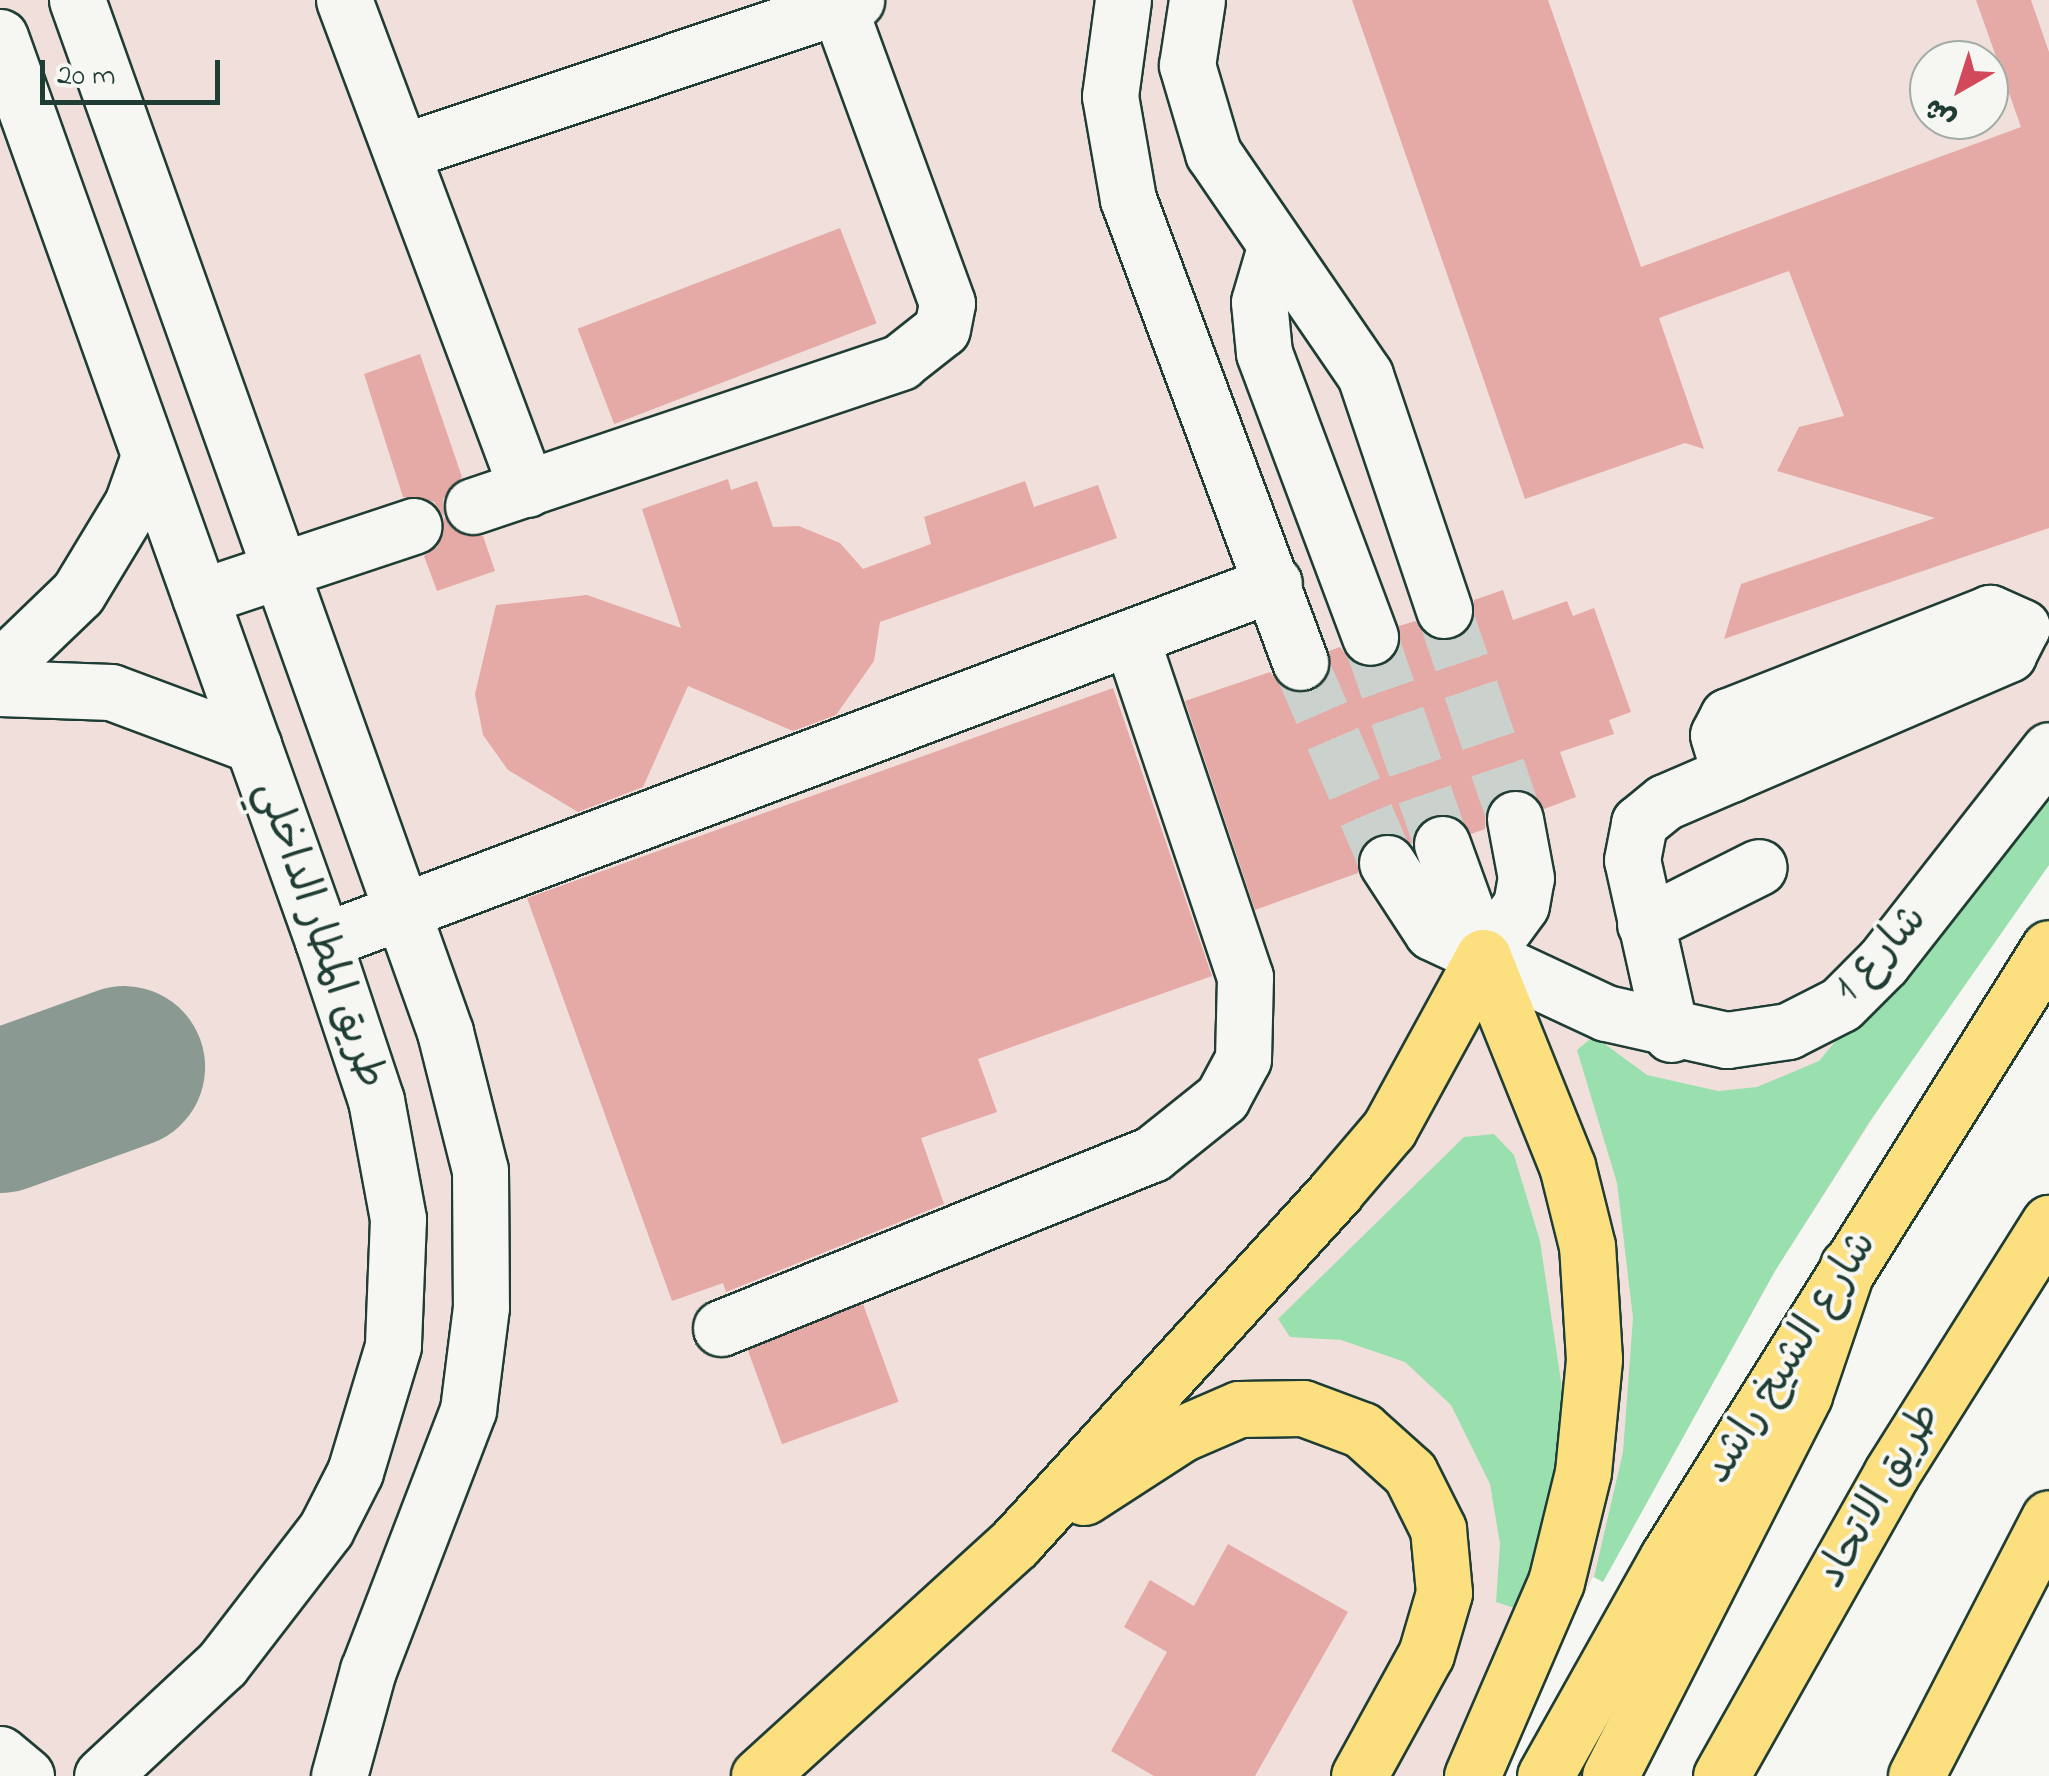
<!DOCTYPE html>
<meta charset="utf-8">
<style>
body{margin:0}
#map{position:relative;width:2049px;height:1776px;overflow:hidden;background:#f6f6f2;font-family:"Indie Flower","Playpen Sans Arabic",sans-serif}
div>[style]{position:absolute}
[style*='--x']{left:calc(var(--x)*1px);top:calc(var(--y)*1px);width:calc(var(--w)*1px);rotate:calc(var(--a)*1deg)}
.built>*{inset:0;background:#f1dfdb}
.green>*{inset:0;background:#9ae0ae}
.taxiway>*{height:162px;margin:-81px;padding:0 81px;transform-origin:81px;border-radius:81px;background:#8a9a93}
.building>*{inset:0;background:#e5aaa5;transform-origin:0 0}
.minor-tunnel>*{height:55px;margin-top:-27.5px;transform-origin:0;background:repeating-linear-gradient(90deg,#cbd1cc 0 55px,transparent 0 83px)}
.roads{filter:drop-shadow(2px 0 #1f3d34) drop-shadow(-2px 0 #1f3d34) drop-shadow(0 2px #1f3d34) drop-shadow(0 -2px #1f3d34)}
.minor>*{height:55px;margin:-27.5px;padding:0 27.5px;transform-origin:27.5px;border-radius:27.5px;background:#f6f6f2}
.major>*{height:55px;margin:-27.5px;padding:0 27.5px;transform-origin:27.5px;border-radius:27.5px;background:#fce080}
.highway>*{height:55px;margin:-27.5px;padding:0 27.5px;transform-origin:27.5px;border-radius:27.5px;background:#fce080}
span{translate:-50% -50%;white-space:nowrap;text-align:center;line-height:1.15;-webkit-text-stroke:8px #f6f6f2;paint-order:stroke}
.street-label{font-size:42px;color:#1f3d34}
.north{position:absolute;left:1909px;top:40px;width:100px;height:100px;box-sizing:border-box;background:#f6f6f2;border:2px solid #a0aca6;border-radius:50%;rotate:219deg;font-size:28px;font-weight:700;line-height:40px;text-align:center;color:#1f3d34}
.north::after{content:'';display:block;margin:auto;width:35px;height:45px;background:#d1495b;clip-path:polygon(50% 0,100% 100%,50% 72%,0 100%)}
.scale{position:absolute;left:40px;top:60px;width:180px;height:45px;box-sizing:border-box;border:5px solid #1f3d34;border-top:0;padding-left:12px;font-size:30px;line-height:35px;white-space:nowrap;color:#1f3d34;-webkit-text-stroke:8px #f6f6f2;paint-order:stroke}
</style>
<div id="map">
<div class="built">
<i style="clip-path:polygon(evenodd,0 0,2049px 0,2049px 865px,1954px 992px,1775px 1271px,1603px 1582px,1593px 1577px,1568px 1627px,1522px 1611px,1449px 1776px,0 1776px,0 0,1929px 60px,1989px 60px,1989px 120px,1929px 120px,1929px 60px)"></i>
</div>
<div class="green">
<i style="clip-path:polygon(2049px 785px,2049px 865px,1870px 1121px,1775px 1271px,1603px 1582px,1594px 1577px,1623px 1452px,1633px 1318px,1617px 1183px,1577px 1050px,1594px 1036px,1647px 1075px,1718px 1091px,1757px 1087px,1819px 1061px)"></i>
<i style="clip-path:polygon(1494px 1134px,1514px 1155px,1540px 1241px,1562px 1388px,1559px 1462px,1521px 1610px,1496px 1602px,1500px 1544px,1490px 1484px,1451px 1405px,1405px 1362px,1341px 1340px,1290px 1337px,1278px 1319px,1464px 1137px)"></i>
</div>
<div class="taxiway">
<i style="--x:0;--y:1112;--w:132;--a:-19.9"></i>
</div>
<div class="building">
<i style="clip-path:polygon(1352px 0,1548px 0,1641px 267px,2021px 127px,1976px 0,2031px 0,2049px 52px,2049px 528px,1724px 639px,1741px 584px,1935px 518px,1777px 471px,1799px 427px,1844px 416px,1789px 271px,1659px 318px,1704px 449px,1685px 443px,1525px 499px)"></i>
<i style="left:840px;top:228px;width:102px;height:281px;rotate:69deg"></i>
<i style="clip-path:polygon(420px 354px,462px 477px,443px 499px,444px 517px,466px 536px,483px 536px,495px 571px,437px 591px,424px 556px,438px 546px,444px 517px,434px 502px,403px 497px,364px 374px)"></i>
<i style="clip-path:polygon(728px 479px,731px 490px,757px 481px,773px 527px,799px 526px,840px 543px,863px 569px,931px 544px,924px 517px,1025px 481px,1034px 507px,1098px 485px,1117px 538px,880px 622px,874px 661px,836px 715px,793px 731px,688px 686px,643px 787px,578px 812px,508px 770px,483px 735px,475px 694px,496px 605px,587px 595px,681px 628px,642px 509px)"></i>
<i style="clip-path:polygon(1503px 590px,1513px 620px,1567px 601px,1573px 616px,1594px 608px,1631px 712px,1609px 720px,1614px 734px,1560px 752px,1576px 797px,1544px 809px,1526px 790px,1508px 789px,1486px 808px,1485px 829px,1471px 834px,1461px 820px,1432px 814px,1412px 844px,1386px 832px,1371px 836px,1359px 850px,1358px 873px,1255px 910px,1185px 701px,1270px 672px,1281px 687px,1310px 692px,1325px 681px,1329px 651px,1340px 647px,1351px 662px,1380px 666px,1395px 656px,1399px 626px,1415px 621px,1437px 640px,1455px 639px,1474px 617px,1474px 600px)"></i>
<i style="clip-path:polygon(1113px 688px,1212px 976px,978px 1059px,997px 1112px,921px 1138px,944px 1204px,726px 1292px,723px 1283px,672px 1301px,527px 898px)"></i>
<i style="left:863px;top:1304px;width:104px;height:124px;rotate:70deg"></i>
<i style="clip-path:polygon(1228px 1544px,1348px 1612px,1255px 1776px,1154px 1776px,1111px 1751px,1167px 1652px,1124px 1627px,1150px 1580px,1194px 1606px)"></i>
</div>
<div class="minor-tunnel">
<i style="--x:1444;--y:610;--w:221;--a:71.2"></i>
<i style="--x:1370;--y:637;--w:219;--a:70.8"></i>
<i style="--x:1300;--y:662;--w:219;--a:66.6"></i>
</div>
<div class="roads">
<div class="minor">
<i style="--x:77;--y:0;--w:1096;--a:70.37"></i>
<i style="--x:445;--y:1032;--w:142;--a:75.8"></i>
<i style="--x:480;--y:1170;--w:137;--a:89.6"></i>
<i style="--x:481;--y:1307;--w:104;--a:97.2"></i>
<i style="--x:468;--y:1410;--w:279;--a:111"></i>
<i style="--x:368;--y:1670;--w:110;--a:105.3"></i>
<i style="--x:344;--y:0;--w:522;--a:69.48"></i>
<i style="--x:1123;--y:0;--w:97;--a:97.7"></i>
<i style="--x:1110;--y:96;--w:105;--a:80.1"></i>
<i style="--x:1128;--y:199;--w:494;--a:69.6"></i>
<i style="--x:1197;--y:0;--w:66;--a:98.7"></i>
<i style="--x:1187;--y:65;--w:92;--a:73.5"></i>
<i style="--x:1213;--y:153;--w:269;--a:55.6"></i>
<i style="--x:1365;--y:375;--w:248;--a:71.4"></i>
<i style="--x:0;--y:37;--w:960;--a:70.34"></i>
<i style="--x:323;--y:941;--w:168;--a:71.6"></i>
<i style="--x:376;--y:1100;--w:121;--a:79.5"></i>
<i style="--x:398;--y:1219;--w:127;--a:92.3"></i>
<i style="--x:393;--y:1346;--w:132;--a:106.8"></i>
<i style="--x:355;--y:1472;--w:64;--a:117"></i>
<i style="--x:326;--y:1529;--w:170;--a:127.6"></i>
<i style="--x:222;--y:1664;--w:164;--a:137"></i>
<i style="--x:402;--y:152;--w:479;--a:-18.5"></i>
<i style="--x:1274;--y:251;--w:53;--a:106.4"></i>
<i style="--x:1259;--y:302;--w:51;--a:84.4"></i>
<i style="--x:1264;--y:353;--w:303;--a:69.5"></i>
<i style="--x:473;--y:506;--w:451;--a:-18.6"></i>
<i style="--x:900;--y:362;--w:53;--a:-38.2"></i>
<i style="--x:942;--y:329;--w:26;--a:-79"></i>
<i style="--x:947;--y:303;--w:323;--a:-110.1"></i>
<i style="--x:200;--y:597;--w:225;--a:-18.4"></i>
<i style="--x:0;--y:668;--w:108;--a:-43.9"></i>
<i style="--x:78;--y:593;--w:104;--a:-58.8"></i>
<i style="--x:132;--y:504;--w:51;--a:-70.5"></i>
<i style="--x:0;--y:688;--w:111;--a:2.1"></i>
<i style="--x:111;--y:692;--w:152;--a:20.5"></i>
<i style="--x:1442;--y:844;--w:120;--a:70.1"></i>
<i style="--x:1387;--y:863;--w:82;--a:56.9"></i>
<i style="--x:1432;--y:932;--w:192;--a:25"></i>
<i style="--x:1606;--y:1013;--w:124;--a:12.6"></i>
<i style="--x:1727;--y:1040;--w:62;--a:-8.4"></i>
<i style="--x:1788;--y:1031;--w:59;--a:-27"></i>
<i style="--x:1841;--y:1004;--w:59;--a:-45"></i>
<i style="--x:1883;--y:962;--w:269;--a:-51.9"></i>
<i style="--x:1645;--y:924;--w:127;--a:-26.6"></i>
<i style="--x:323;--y:941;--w:1016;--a:-20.63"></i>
<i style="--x:1483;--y:957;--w:64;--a:-53.8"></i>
<i style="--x:1521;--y:905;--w:27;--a:-80"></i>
<i style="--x:1526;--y:878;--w:60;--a:-100.6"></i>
<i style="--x:1671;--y:1034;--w:178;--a:-102.6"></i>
<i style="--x:1632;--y:860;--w:38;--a:-79"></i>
<i style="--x:1639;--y:823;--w:33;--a:-39"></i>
<i style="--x:1665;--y:802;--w:374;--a:-23.3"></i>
<i style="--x:2008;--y:654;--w:30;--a:-63"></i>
<i style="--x:2022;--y:627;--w:35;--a:-156"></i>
<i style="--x:1990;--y:613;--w:282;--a:158.5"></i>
<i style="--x:1728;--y:716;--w:21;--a:118"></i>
<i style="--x:1718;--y:735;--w:41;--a:72.9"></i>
<i style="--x:721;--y:1328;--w:465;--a:-22"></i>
<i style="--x:1152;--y:1154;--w:90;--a:-38.7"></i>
<i style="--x:1222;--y:1098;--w:44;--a:-61.7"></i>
<i style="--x:1243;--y:1059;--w:82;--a:-88.6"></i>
<i style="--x:1245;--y:977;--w:358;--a:-108.6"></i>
<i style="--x:0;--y:1754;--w:34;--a:40"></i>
</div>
<div class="major">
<i style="--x:1084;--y:1497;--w:116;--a:-33"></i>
<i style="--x:1181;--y:1434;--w:63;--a:-23.3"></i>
<i style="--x:1239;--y:1409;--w:64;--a:-0.9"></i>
<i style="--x:1303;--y:1408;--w:63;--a:20.4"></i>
<i style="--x:1362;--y:1430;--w:64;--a:41.9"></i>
<i style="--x:1410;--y:1473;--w:63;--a:63.4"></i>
<i style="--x:1438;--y:1529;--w:64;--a:84.6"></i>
<i style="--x:1444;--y:1593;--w:64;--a:106.4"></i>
<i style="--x:1426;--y:1654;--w:139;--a:118.8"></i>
<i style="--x:759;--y:1776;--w:346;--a:-42.3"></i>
<i style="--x:1015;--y:1543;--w:476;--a:-47.6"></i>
<i style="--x:1336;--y:1191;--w:82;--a:-49.5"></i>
<i style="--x:1389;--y:1129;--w:196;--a:-61.3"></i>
<i style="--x:1472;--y:1776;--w:211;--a:-66.6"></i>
<i style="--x:1556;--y:1582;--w:113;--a:-76.2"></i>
<i style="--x:1583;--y:1472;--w:114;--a:-84.4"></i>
<i style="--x:1594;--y:1359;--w:113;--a:-93.5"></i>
<i style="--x:1587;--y:1246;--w:82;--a:-104"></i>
<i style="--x:1567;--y:1166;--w:225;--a:-111.9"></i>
<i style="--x:1545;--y:1776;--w:251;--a:-60.7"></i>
<i style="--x:1668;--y:1557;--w:718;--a:-57.97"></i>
</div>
<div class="highway">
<i style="--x:1610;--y:1776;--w:428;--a:-63"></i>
<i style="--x:1804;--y:1395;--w:136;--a:-71.2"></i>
<i style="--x:1721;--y:1776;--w:347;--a:-60.6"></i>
<i style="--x:1891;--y:1474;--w:297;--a:-57.8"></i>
<i style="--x:1916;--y:1776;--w:290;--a:-62.7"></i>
</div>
</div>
<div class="street-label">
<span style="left:319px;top:935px;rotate:71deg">طريق المطار الداخلي</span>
<span style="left:1881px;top:954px;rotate:-47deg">شارع 1</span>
<span style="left:1791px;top:1358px;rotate:-58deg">شارع الشيخ راشد</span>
<span style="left:1880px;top:1496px;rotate:-60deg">طريق الاتحاد</span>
</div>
<div class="north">ش</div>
<div class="scale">20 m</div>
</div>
